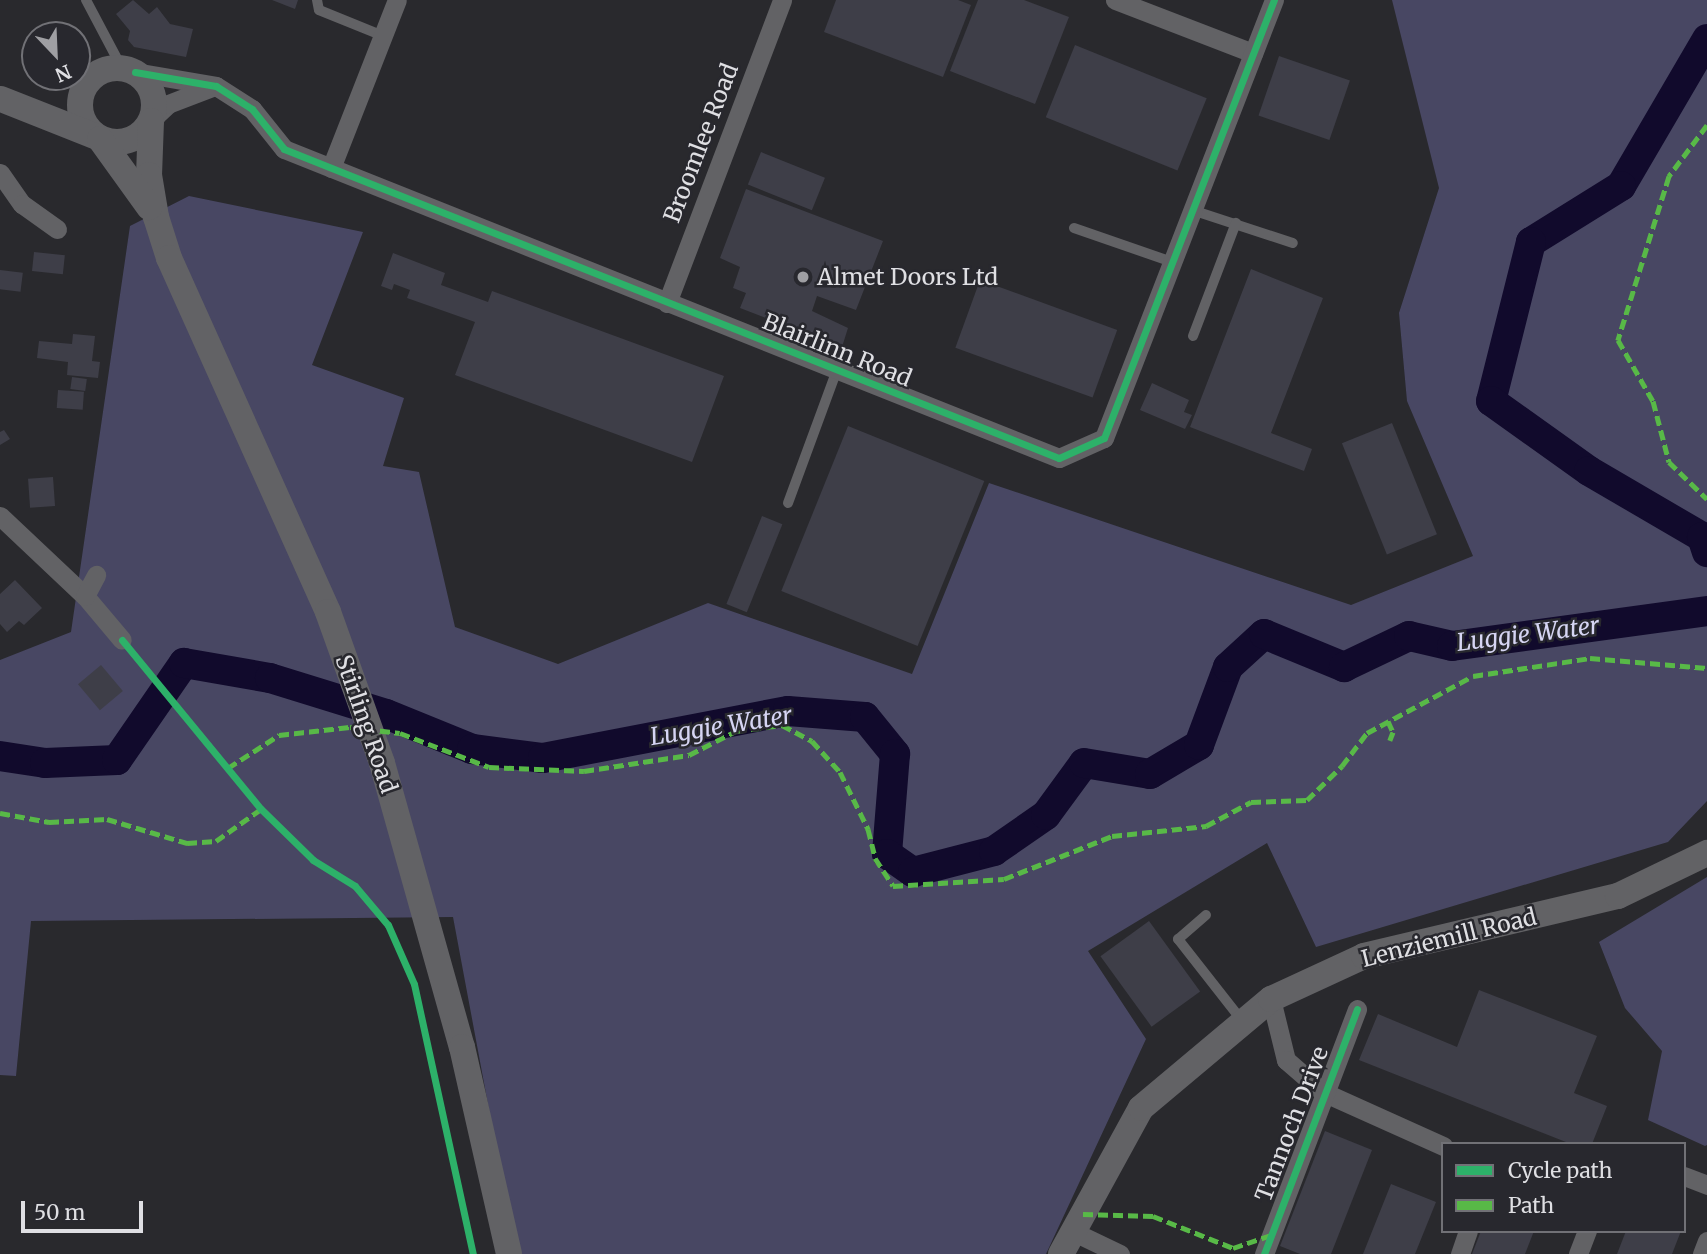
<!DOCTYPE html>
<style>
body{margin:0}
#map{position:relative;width:1707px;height:1254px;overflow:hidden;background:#29292d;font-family:Merriweather,serif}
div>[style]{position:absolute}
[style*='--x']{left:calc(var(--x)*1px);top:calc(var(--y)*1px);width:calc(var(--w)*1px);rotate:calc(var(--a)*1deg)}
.green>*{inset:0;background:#484763}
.river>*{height:30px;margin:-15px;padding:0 15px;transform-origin:15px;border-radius:15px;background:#110a2c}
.building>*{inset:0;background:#3e3e48;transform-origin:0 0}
.service>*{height:10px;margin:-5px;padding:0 5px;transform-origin:5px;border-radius:5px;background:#626265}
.minor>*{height:19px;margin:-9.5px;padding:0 9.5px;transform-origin:9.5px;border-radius:9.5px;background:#626265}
.secondary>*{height:26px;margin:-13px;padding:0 13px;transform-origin:13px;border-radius:13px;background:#626265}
.secondary>.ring{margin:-13px;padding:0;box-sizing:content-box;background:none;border:26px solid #626265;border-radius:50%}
.quiet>*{height:5px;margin-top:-2.5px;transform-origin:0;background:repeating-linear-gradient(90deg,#58b947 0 10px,transparent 0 15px)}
.cycleway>*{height:7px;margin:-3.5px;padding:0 3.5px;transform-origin:3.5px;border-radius:3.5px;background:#2db169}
.dots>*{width:19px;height:19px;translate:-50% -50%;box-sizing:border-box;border:4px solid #28282e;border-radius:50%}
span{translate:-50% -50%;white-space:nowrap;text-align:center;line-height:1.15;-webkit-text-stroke:5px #28282e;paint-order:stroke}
.street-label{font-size:23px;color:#dfdfe3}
.poi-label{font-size:23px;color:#dfdfe3}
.left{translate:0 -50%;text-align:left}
.water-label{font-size:24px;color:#d6d5f3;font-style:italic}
.legend{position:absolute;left:1441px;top:1142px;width:245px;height:91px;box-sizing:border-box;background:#28282e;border:2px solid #717176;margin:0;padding:9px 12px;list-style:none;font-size:21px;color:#dfdfe3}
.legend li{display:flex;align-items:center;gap:14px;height:35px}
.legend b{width:35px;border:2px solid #717176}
.north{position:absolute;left:21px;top:21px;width:70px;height:70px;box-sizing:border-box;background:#28282e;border:2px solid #717176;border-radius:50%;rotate:157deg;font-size:19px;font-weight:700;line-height:28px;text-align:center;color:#dfdfe3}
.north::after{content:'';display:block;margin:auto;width:24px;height:32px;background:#9f9fa3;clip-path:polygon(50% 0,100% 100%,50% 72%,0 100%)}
.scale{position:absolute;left:21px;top:1201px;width:122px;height:32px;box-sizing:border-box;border:4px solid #dfdfe3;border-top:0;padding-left:9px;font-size:21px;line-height:24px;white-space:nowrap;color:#dfdfe3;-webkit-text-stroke:5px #28282e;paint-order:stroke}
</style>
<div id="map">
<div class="green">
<i style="clip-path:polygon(1392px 0,1707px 0,1707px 801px,1668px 842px,1316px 947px,1267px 843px,1088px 951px,1146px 1039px,1046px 1254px,516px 1254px,453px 917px,31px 921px,16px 1076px,0 1075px,0 660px,71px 632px,130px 226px,189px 196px,363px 232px,312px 365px,404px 398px,383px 466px,419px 472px,455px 627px,558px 664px,708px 603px,912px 674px,989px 483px,1351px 605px,1473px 556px,1407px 401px,1399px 313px,1439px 188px)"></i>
<i style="clip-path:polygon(1707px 877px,1707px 1145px,1705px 1146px,1648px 1120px,1662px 1051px,1625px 1008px,1599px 942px)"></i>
</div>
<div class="river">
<i style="--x:1707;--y:39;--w:170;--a:120.3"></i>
<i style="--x:1621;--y:186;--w:106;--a:148.1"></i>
<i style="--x:1531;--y:242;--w:164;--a:104.1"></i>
<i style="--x:1491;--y:401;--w:120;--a:35.5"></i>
<i style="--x:1589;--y:471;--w:131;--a:30.3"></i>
<i style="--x:1702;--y:537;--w:16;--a:72"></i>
<i style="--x:0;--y:756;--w:46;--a:8.8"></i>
<i style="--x:45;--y:763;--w:72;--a:-2.4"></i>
<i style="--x:117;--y:760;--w:118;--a:-55.4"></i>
<i style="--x:184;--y:663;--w:87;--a:9.9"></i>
<i style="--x:270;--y:678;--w:121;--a:17.2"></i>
<i style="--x:386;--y:714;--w:93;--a:22.1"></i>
<i style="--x:472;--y:749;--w:72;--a:7.2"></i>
<i style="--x:543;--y:758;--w:249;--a:-10.9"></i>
<i style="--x:788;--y:711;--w:77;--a:4.5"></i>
<i style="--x:865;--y:717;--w:48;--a:51"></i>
<i style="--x:895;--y:754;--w:100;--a:94.6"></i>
<i style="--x:887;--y:854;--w:32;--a:35"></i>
<i style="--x:913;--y:872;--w:84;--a:-14.5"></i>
<i style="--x:994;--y:851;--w:63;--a:-34.7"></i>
<i style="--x:1046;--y:815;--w:64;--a:-53.8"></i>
<i style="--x:1084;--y:763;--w:67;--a:9.5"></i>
<i style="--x:1150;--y:774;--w:57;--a:-30.6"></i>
<i style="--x:1199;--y:745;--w:83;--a:-69.6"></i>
<i style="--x:1228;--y:667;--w:49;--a:-42.5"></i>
<i style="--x:1264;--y:634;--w:87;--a:22.4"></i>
<i style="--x:1344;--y:667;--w:72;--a:-25.5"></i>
<i style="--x:1409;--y:636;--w:44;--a:13.1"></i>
<i style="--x:1452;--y:646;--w:257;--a:-7.8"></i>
</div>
<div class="building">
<i style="clip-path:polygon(133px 0,149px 14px,157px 7px,170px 24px,193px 29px,186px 57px,134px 47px,128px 40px,130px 31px,116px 14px)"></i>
<i style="clip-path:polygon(272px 0,298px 0,295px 9px)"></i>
<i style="clip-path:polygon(836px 0,958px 0,971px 5px,943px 77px,824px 32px)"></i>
<i style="clip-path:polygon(978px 0,1024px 0,1069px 17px,1035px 104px,950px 71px)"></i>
<i style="left:1075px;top:45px;width:142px;height:78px;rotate:22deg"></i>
<i style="left:1279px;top:56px;width:75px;height:63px;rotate:19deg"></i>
<i style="left:761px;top:152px;width:69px;height:35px;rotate:22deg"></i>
<i style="clip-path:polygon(746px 189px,883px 241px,856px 310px,817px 296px,812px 311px,848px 328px,842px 347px,740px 308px,746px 293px,733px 288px,740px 267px,720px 258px)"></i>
<i style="left:34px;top:252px;width:31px;height:19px;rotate:6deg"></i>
<i style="clip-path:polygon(393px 253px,445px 273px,441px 285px,488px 302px,492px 291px,724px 376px,692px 462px,455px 375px,475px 322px,407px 298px,410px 290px,394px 284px,392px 290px,381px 286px)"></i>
<i style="clip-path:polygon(1251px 269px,1323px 298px,1271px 433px,1312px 449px,1304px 471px,1190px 427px)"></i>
<i style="left:0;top:270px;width:23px;height:19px;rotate:7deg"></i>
<i style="left:980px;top:280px;width:146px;height:72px;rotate:20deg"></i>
<i style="clip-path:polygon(73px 334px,95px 336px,92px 361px,100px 362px,98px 378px,67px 375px,68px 362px,37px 358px,39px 341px,72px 344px)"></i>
<i style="left:72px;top:377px;width:15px;height:12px;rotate:8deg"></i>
<i style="clip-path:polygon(1152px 383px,1189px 400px,1184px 412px,1192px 415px,1185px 429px,1140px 410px)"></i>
<i style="left:58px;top:390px;width:26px;height:18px;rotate:4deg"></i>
<i style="left:1392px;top:423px;width:120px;height:54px;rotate:68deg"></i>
<i style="left:848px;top:426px;width:147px;height:178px;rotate:22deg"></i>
<i style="clip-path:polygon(4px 430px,10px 439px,0 445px,0 432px)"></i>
<i style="left:53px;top:477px;width:29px;height:25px;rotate:86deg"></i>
<i style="left:762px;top:516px;width:22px;height:95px;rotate:22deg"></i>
<i style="clip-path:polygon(15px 580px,42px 608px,24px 625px,19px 621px,7px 632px,0 624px,0 594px)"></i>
<i style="left:101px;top:665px;width:34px;height:30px;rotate:50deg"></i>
<i style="left:1149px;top:921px;width:87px;height:60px;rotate:54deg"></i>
<i style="clip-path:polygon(1479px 990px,1597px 1036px,1574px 1093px,1607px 1106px,1592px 1144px,1571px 1144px,1359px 1060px,1378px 1014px,1457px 1047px)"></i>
<i style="clip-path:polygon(1325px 1131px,1372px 1150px,1331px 1254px,1300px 1254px,1280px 1246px)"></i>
<i style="clip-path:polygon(1391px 1184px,1436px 1202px,1415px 1254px,1363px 1254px)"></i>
<i style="clip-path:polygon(1481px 1231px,1534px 1231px,1525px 1254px,1472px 1254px)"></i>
<i style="clip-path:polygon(1626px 1231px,1681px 1231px,1672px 1254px,1617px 1254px)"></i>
</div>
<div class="service">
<i style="--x:86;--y:0;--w:77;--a:62.1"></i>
<i style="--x:317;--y:0;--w:10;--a:79"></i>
<i style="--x:319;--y:10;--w:69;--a:22.1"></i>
<i style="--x:1192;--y:210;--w:106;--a:18.1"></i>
<i style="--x:1074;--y:228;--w:104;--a:19.1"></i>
<i style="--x:1193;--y:336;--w:121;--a:-69.2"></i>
<i style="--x:788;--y:503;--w:142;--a:-69.8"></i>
<i style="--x:1206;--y:915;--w:37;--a:139"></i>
<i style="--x:1178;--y:939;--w:105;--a:51.9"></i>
</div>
<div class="minor">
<i style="--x:1115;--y:0;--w:148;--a:21"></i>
<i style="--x:135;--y:72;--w:82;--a:9.8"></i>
<i style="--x:216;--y:86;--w:43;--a:32.6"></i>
<i style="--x:252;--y:109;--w:51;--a:51.3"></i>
<i style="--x:284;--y:149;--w:834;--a:21.74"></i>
<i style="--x:1059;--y:458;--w:49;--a:-24"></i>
<i style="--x:1104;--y:438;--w:470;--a:-68.8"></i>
<i style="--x:151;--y:120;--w:23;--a:-43"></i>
<i style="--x:168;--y:104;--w:47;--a:-21.1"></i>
<i style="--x:331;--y:168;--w:180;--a:-68.6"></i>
<i style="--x:0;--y:173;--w:38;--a:55"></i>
<i style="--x:22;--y:204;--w:43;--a:35.5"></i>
<i style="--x:667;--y:303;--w:324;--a:-69.2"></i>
<i style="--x:0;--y:516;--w:117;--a:43.3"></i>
<i style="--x:85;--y:596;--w:57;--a:49.9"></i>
<i style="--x:85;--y:596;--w:24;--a:-62"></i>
<i style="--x:1271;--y:999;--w:63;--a:76.2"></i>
<i style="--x:1286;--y:1060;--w:49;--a:40.9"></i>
<i style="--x:1323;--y:1092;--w:132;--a:24.2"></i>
<i style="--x:1684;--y:1176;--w:25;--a:21"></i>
<i style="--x:1074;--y:1232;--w:51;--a:25.6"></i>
<i style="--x:1264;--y:1254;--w:262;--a:-69.2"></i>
<i style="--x:1460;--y:1254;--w:24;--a:-71"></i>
<i style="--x:1578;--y:1254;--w:25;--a:-69"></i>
<i style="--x:1702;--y:1254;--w:14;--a:-69"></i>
</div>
<div class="secondary">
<i class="ring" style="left:80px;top:68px;width:48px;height:48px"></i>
<i style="--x:1;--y:99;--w:103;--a:21.6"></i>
<i style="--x:151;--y:121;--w:54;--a:92.1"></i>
<i style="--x:149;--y:175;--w:43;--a:80.5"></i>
<i style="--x:156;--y:217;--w:43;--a:72.4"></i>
<i style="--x:169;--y:258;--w:388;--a:65.8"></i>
<i style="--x:328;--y:612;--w:160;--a:70.3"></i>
<i style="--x:382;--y:763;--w:295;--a:74.3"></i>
<i style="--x:462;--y:1047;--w:212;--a:77.2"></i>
<i style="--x:100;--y:139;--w:84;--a:54.2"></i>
<i style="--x:1061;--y:1254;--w:166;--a:-61.3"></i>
<i style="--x:1141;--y:1108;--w:170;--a:-40"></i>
<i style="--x:1271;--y:999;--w:102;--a:-24.8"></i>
<i style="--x:1364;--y:956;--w:261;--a:-13.3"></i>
<i style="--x:1618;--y:896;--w:99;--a:-25.8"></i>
</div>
<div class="quiet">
<i style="--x:1707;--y:125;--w:64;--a:126.7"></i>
<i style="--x:1669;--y:176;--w:172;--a:107.3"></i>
<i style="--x:1618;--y:340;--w:70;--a:60.2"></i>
<i style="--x:1653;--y:401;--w:63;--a:75.3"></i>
<i style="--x:1669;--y:462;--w:53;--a:44.2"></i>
<i style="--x:1388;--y:721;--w:12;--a:66"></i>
<i style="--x:1393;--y:732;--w:9;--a:111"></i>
<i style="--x:228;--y:768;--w:61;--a:-32.9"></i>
<i style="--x:279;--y:735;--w:71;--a:-6.4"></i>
<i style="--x:350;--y:727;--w:50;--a:6.8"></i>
<i style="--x:400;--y:733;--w:95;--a:20.9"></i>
<i style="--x:489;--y:767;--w:95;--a:2.4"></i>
<i style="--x:584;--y:771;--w:106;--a:-8.7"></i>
<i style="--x:689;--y:755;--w:53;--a:-27.1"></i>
<i style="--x:736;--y:731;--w:46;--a:-7.4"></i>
<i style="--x:782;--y:725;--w:34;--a:28"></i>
<i style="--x:812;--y:741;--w:42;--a:47.9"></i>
<i style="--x:840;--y:772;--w:64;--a:63.8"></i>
<i style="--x:868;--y:829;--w:30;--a:76"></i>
<i style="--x:875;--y:858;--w:33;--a:57"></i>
<i style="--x:893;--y:886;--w:111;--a:-3.6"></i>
<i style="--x:1004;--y:879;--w:116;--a:-21.7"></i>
<i style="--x:1112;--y:836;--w:95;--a:-6.1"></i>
<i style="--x:1206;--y:826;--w:51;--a:-28.1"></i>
<i style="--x:1251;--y:802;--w:56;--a:-2"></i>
<i style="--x:1307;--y:800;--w:49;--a:-44.2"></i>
<i style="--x:1342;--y:766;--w:41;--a:-52.9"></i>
<i style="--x:1367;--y:733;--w:120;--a:-28.3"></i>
<i style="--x:1473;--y:676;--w:118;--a:-8.7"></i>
<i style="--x:1590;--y:658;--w:117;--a:4.9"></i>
<i style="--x:0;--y:813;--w:50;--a:10.4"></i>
<i style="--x:49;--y:822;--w:58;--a:-3"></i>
<i style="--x:107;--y:819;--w:84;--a:16.7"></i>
<i style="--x:187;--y:843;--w:29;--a:-4"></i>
<i style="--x:216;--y:841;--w:55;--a:-35.4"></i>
<i style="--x:1083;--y:1214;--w:70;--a:1.6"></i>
<i style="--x:1153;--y:1216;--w:86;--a:21.8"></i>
<i style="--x:1233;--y:1248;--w:40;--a:-18.9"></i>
</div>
<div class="cycleway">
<i style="--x:135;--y:72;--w:82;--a:9.8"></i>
<i style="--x:216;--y:86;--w:43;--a:32.6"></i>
<i style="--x:252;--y:109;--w:51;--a:51.3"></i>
<i style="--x:284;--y:149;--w:834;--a:21.74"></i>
<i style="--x:1059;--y:458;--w:49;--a:-24"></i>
<i style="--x:1104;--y:438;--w:470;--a:-68.8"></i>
<i style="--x:122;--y:640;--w:219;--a:50.6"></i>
<i style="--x:261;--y:809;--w:73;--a:44.4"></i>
<i style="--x:313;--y:860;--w:49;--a:31.8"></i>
<i style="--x:355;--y:886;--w:51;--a:49.8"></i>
<i style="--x:388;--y:925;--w:64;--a:66.2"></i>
<i style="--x:414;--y:984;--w:276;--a:77.7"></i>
<i style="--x:1264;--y:1254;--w:262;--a:-69.2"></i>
</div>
<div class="dots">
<i style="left:803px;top:277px;background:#9f9fa3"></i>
</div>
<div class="street-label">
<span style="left:701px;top:143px;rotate:-69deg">Broomlee Road</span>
<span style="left:837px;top:350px;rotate:22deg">Blairlinn Road</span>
<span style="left:366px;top:724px;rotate:71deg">Stirling Road</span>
<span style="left:1449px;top:938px;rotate:-14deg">Lenziemill Road</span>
<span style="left:1292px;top:1124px;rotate:-69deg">Tannoch Drive</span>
</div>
<div class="poi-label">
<span class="left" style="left:817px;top:277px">Almet Doors Ltd</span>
</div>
<div class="water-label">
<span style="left:1528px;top:634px;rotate:-7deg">Luggie Water</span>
<span style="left:721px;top:726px;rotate:-9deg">Luggie Water</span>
</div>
<ul class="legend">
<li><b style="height:9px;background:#2db169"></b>Cycle path</li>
<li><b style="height:9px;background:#58b947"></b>Path</li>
</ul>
<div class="north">N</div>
<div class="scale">50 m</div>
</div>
